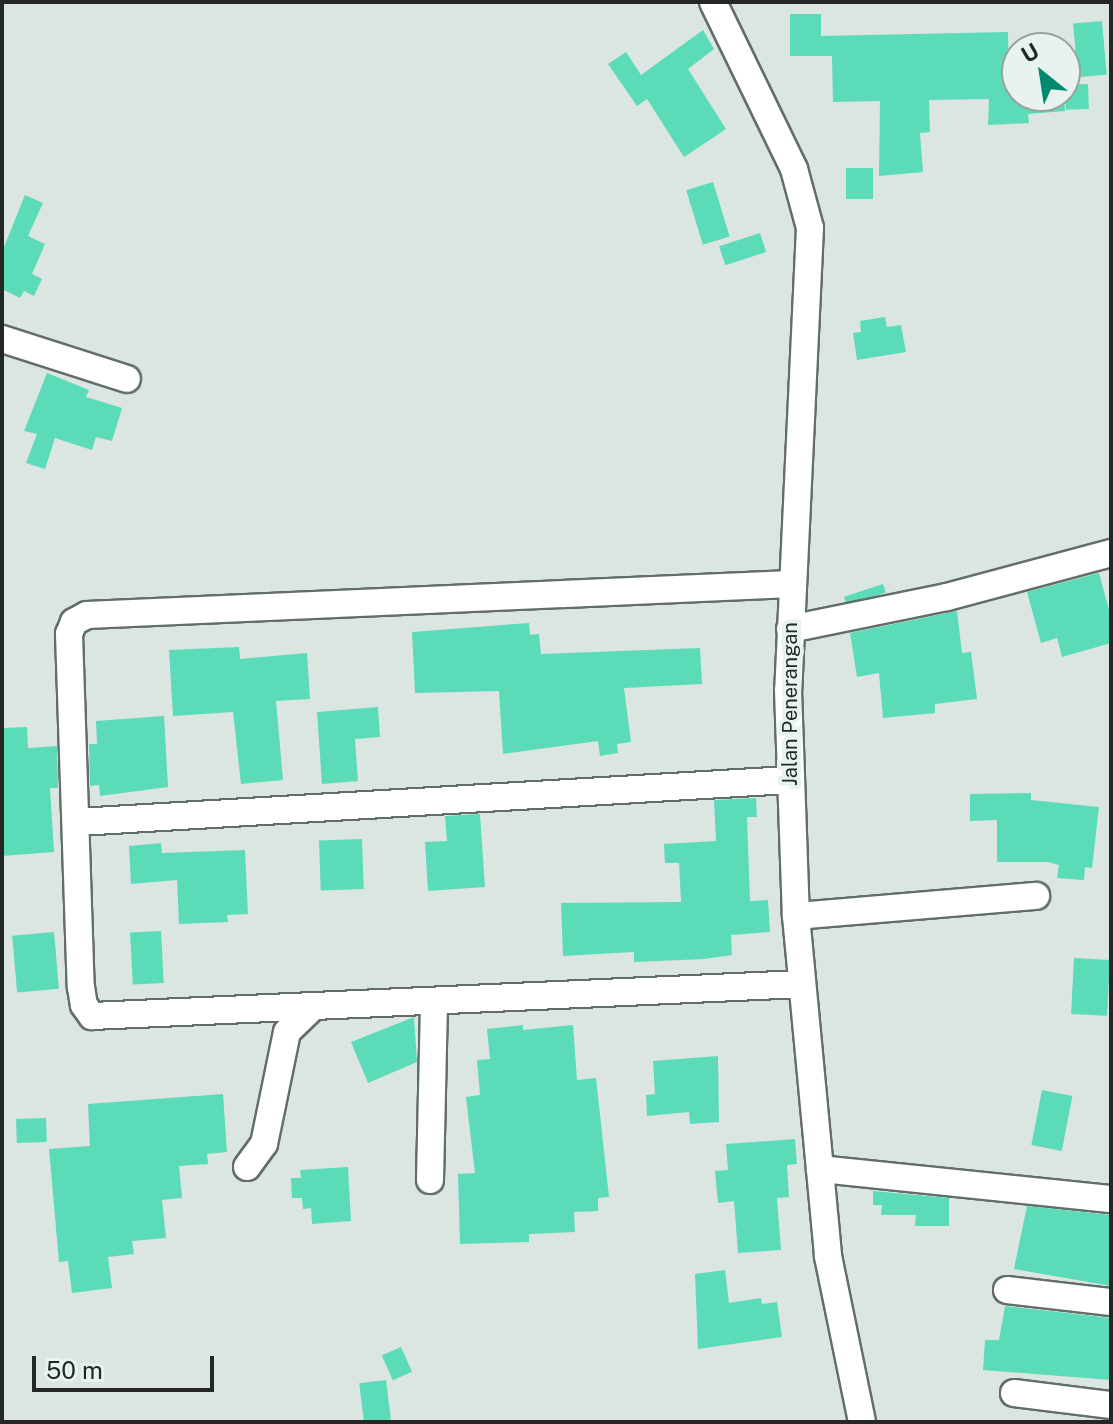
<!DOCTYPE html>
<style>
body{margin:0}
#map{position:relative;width:1113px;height:1424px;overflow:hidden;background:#dbe5e2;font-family:"Public Sans",sans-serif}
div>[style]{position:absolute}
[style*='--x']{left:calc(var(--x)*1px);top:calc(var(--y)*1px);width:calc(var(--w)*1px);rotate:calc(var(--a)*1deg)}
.building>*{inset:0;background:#5cdbb9;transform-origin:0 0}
.roads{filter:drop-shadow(2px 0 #636d69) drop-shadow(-2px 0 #636d69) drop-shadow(0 2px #636d69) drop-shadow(0 -2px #636d69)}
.minor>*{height:26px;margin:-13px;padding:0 13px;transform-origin:13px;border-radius:13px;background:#fff}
span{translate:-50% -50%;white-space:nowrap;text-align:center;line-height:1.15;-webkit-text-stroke:8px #e8f3ef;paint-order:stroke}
.street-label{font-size:20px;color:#232826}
.frame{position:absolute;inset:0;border:4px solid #232826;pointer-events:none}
.north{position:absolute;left:1001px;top:32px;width:80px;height:80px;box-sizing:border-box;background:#e8f3ef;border:2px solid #99a29f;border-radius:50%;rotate:330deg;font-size:22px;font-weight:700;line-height:32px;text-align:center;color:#232826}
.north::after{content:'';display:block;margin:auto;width:28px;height:36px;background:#00896e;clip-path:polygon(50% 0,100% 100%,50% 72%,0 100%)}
.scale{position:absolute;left:32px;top:1356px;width:182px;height:36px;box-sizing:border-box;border:4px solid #232826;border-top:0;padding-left:10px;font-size:24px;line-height:28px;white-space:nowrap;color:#232826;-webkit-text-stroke:6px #e8f3ef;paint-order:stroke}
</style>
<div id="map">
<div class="building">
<i style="clip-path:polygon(790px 14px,821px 14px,821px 36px,1008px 32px,1009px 96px,1064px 96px,1065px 111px,1028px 114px,1029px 123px,988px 125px,989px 99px,929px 100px,930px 132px,920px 133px,923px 172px,879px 176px,880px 101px,833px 102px,832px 56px,790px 56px)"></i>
<i style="left:1102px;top:21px;width:54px;height:29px;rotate:85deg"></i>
<i style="clip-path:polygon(703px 30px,714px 49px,688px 69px,726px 129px,684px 157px,647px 99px,637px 106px,608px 64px,626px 52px,641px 75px)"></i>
<i style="left:1088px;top:84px;width:25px;height:23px;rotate:88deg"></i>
<i style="left:846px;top:168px;width:27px;height:31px"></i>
<i style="left:713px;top:182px;width:57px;height:28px;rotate:73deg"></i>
<i style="clip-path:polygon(25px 195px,43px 203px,28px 236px,45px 244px,32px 274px,42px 279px,34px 296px,24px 291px,20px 298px,2px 289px,2px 252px)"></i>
<i style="left:760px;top:233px;width:20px;height:43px;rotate:72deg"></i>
<i style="clip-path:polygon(885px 317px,887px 327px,901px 325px,906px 352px,857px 360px,853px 333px,861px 332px,860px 321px)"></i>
<i style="clip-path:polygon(47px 373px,89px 390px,86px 397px,122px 408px,112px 441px,96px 437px,92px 450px,55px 438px,45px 469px,26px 463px,37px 434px,24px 431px)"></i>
<i style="clip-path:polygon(1099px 573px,1111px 617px,1111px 643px,1062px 657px,1057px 638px,1041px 643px,1027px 592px)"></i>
<i style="left:883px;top:584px;width:9px;height:41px;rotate:72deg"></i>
<i style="clip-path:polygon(957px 611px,962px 653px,971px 652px,977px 699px,935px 704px,935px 713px,883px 718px,879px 673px,857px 677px,850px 633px)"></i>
<i style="clip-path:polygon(529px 623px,530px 635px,539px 634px,541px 654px,700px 648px,702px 684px,624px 688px,631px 742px,617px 744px,618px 753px,600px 756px,598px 741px,503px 754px,499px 691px,415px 693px,412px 632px)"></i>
<i style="clip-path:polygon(239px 647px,240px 659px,307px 653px,310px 699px,276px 701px,283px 780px,241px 784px,233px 712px,173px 716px,169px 650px)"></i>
<i style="clip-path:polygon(378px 707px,380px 737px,355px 739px,358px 781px,322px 784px,317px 712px)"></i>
<i style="clip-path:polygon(164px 716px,168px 787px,100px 796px,99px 785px,90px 786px,89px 744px,97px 744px,96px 721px)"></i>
<i style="clip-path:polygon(27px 727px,28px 748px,57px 746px,58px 788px,50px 788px,54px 852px,2px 856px,2px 728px)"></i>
<i style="clip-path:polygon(1031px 793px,1031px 800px,1099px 807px,1092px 868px,1085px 867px,1084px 880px,1057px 878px,1059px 865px,1048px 862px,997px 862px,997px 820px,970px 821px,970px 794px)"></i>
<i style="clip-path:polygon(756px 798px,757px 817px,747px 817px,750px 901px,768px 900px,770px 932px,731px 935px,732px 955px,704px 959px,634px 962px,634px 952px,563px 956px,561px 903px,681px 902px,679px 863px,665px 863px,664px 844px,716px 841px,714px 800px)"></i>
<i style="clip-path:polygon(480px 814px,485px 887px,428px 891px,425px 842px,447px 841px,445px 816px)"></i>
<i style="left:362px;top:839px;width:50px;height:43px;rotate:88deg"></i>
<i style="clip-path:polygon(161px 843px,162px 853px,245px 850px,248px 914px,227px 915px,228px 922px,179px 924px,177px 880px,131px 884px,129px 846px)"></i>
<i style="left:161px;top:931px;width:52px;height:31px;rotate:87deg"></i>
<i style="left:54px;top:932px;width:57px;height:42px;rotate:85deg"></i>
<i style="left:1074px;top:958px;width:36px;height:56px;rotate:3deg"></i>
<i style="clip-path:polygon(414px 1017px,417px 1062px,368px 1083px,351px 1042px)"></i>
<i style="clip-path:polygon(523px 1025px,523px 1030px,573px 1025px,577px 1080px,596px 1078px,609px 1197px,598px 1198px,598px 1211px,574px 1212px,575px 1232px,529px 1234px,529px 1242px,460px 1244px,458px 1174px,475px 1173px,466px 1097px,480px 1095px,477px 1060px,490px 1059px,487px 1029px)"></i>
<i style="clip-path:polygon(718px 1056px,719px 1122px,690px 1124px,689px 1112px,647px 1116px,646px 1095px,655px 1094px,653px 1061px)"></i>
<i style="left:1042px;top:1090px;width:31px;height:56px;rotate:11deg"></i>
<i style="clip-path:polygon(223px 1094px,227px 1152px,207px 1154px,208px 1164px,179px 1166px,182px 1198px,162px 1200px,166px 1238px,132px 1241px,134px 1254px,108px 1257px,112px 1288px,72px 1293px,68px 1261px,59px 1262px,49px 1149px,90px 1146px,88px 1104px)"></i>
<i style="left:46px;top:1118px;width:24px;height:30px;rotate:88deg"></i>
<i style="clip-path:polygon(795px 1139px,797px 1164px,787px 1165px,789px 1197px,777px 1198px,781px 1250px,738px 1253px,734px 1201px,718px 1203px,715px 1171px,728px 1170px,726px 1144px)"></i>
<i style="clip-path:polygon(348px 1167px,351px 1221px,312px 1224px,311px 1208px,303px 1209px,302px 1198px,292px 1198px,291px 1178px,301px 1178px,300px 1170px)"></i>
<i style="clip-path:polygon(873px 1191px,949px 1198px,949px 1226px,915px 1226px,916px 1215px,881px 1215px,882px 1205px,873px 1205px)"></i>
<i style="clip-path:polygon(1027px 1206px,1111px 1215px,1111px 1286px,1014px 1269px)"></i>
<i style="clip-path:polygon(725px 1270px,729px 1303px,761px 1298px,762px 1304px,777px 1302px,782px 1337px,698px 1349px,695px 1274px)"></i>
<i style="clip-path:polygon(1005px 1306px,1111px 1318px,1111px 1380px,983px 1370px,985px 1340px,999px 1340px)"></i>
<i style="left:401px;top:1347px;width:27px;height:21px;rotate:66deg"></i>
<i style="left:386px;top:1380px;width:42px;height:27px;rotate:83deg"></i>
</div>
<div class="roads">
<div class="minor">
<i style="--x:713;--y:2;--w:186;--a:64.1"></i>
<i style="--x:794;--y:169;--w:61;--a:74.8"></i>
<i style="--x:810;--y:228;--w:463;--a:92.7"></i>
<i style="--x:788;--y:690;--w:226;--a:88"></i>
<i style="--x:796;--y:916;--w:342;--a:84.6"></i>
<i style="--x:828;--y:1256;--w:169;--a:78.4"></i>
<i style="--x:2;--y:339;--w:131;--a:17.7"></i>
<i style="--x:791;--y:584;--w:705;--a:177.48"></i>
<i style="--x:87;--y:615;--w:15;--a:152"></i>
<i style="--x:74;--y:622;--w:13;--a:113"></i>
<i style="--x:69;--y:634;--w:353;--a:88.1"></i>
<i style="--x:81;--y:987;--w:18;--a:81"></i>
<i style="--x:84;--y:1005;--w:14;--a:54"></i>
<i style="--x:92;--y:1016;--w:710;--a:-2.58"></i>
<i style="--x:790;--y:629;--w:160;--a:-11.5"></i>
<i style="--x:947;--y:597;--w:170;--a:-15"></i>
<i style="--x:78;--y:822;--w:713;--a:-3.38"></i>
<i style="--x:796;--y:916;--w:241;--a:-4.8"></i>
<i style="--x:247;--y:1167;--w:29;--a:-54"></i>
<i style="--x:264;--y:1144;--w:114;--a:-78.4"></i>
<i style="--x:287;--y:1032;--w:35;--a:-44"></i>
<i style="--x:820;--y:1169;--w:293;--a:5.9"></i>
<i style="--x:430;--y:1180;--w:178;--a:-88.7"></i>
<i style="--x:1007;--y:1290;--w:105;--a:6.6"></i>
<i style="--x:1014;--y:1393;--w:98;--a:7.1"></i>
</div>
</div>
<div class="street-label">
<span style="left:790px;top:704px;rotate:-90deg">Jalan Penerangan</span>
</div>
<div class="frame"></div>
<div class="north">U</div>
<div class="scale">50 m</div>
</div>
